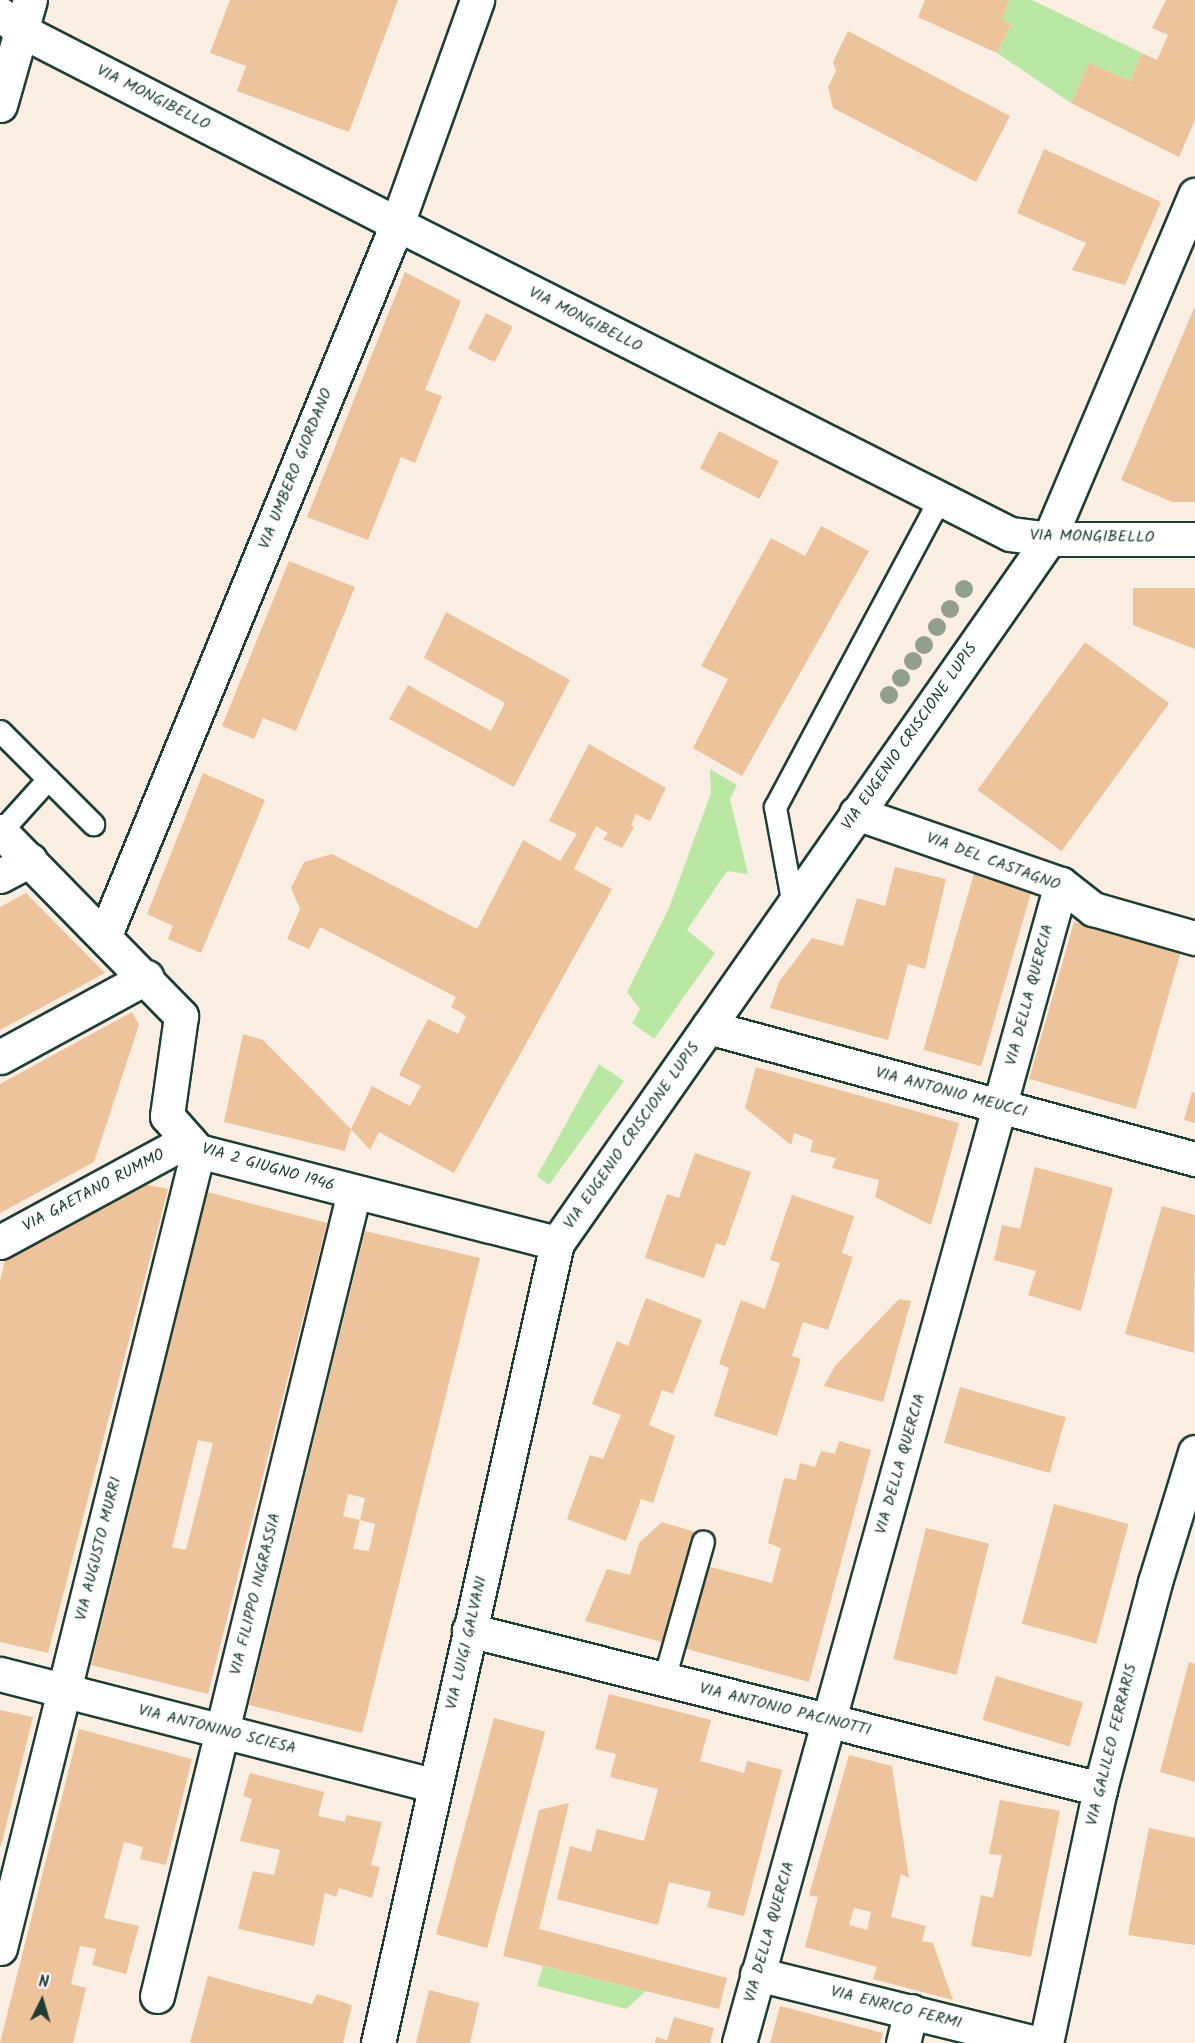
<!DOCTYPE html>
<style>
body{margin:0}
#map{position:relative;width:1195px;height:2043px;overflow:hidden;background:#faede1;font-family:Kalam,sans-serif}
div>[style]{position:absolute}
[style*='--x']{left:calc(var(--x)*1px);top:calc(var(--y)*1px);width:calc(var(--w)*1px);rotate:calc(var(--a)*1deg)}
.green>*{inset:0;background:#bbe7a5}
.building>*{inset:0;background:#edc39c;transform-origin:0 0}
.roads{filter:drop-shadow(2px 0 #1f3d34) drop-shadow(-2px 0 #1f3d34) drop-shadow(0 2px #1f3d34) drop-shadow(0 -2px #1f3d34)}
.lane>*{height:21px;margin:-10.5px;padding:0 10.5px;transform-origin:10.5px;border-radius:10.5px;background:#fff}
.street>*{height:33px;margin:-16.5px;padding:0 16.5px;transform-origin:16.5px;border-radius:16.5px;background:#fff}
.secondary>*{height:33px;margin:-16.5px;padding:0 16.5px;transform-origin:16.5px;border-radius:16.5px;background:#fff}
.trees>*{width:18px;height:18px;margin:-9px;border-radius:50%;background:#939f8e}
span{translate:-50% -50%;white-space:nowrap;text-align:center;line-height:1.15;-webkit-text-stroke:4.5px #fff;paint-order:stroke}
.street-label{font-size:16px;color:#1f3d34}
.north{position:absolute;left:12px;top:1971px;width:60px;height:60px;-webkit-text-stroke:4px #fff;paint-order:stroke;rotate:5deg;font-size:16px;font-weight:700;line-height:24px;text-align:center;color:#1f3d34}
.north::after{content:'';display:block;margin:auto;width:21px;height:27px;background:#1f3d34;clip-path:polygon(50% 0,100% 100%,50% 72%,0 100%)}
</style>
<div id="map">
<div class="green">
<i style="clip-path:polygon(1009px 0,1032px 0,1142px 53px,1130px 81px,1089px 63px,1071px 103px,997px 53px,1011px 24px,1002px 20px)"></i>
<i style="clip-path:polygon(710px 769px,737px 785px,730px 799px,748px 874px,727px 871px,687px 930px,715px 953px,654px 1039px,632px 1023px,640px 1009px,627px 992px,669px 908px,711px 793px)"></i>
<i style="clip-path:polygon(599px 1064px,624px 1081px,549px 1185px,537px 1176px)"></i>
<i style="clip-path:polygon(543px 1966px,646px 1991px,626px 2009px,537px 1986px)"></i>
</div>
<div class="building">
<i style="clip-path:polygon(230px 0,398px 0,349px 132px,237px 91px,246px 66px,210px 53px)"></i>
<i style="clip-path:polygon(925px 0,1009px 0,1002px 20px,1011px 24px,997px 53px,918px 17px)"></i>
<i style="clip-path:polygon(1166px 0,1195px 0,1195px 120px,1179px 157px,1071px 103px,1089px 63px,1130px 81px,1142px 53px,1157px 60px,1168px 35px,1152px 28px)"></i>
<i style="clip-path:polygon(848px 31px,1010px 116px,976px 182px,833px 108px,828px 87px,836px 71px,833px 62px)"></i>
<i style="clip-path:polygon(1044px 149px,1161px 202px,1125px 285px,1072px 270px,1086px 243px,1017px 213px)"></i>
<i style="clip-path:polygon(405px 272px,461px 301px,425px 390px,442px 396px,415px 463px,401px 457px,368px 540px,307px 517px)"></i>
<i style="clip-path:polygon(1195px 306px,1195px 502px,1172px 502px,1121px 480px)"></i>
<i style="left:486px;top:313px;width:30px;height:40px;rotate:27deg"></i>
<i style="left:719px;top:431px;width:67px;height:42px;rotate:27deg"></i>
<i style="clip-path:polygon(821px 526px,869px 551px,742px 776px,693px 748px,728px 679px,701px 666px,771px 538px,805px 556px)"></i>
<i style="clip-path:polygon(289px 561px,355px 587px,296px 731px,263px 718px,254px 739px,222px 726px)"></i>
<i style="clip-path:polygon(1133px 588px,1195px 588px,1195px 649px,1133px 625px)"></i>
<i style="clip-path:polygon(446px 612px,570px 680px,514px 787px,389px 719px,408px 685px,491px 731px,505px 703px,424px 658px)"></i>
<i style="left:1085px;top:642px;width:104px;height:183px;rotate:36deg"></i>
<i style="clip-path:polygon(589px 744px,666px 788px,650px 821px,636px 814px,631px 825px,634px 827px,622px 848px,603px 839px,608px 833px,596px 826px,574px 869px,612px 889px,454px 1173px,379px 1132px,370px 1150px,351px 1129px,372px 1086px,410px 1106px,421px 1086px,399px 1075px,428px 1019px,458px 1034px,466px 1016px,451px 1007px,456px 997px,320px 927px,309px 949px,287px 939px,300px 909px,291px 888px,304px 862px,332px 854px,477px 929px,523px 840px,560px 861px,577px 834px,549px 821px)"></i>
<i style="clip-path:polygon(203px 773px,265px 800px,201px 953px,168px 939px,173px 926px,147px 914px)"></i>
<i style="clip-path:polygon(895px 867px,946px 879px,925px 969px,908px 964px,888px 1040px,770px 1008px,779px 982px,812px 938px,843px 946px,857px 898px,885px 906px)"></i>
<i style="left:975px;top:870px;width:60px;height:187px;rotate:16deg"></i>
<i style="clip-path:polygon(26px 893px,105px 973px,0 1030px,0 907px)"></i>
<i style="left:1074px;top:922px;width:111px;height:163px;rotate:16deg"></i>
<i style="clip-path:polygon(132px 1012px,139px 1025px,94px 1162px,0 1213px,0 1084px)"></i>
<i style="clip-path:polygon(243px 1034px,263px 1040px,351px 1129px,345px 1151px,224px 1122px)"></i>
<i style="clip-path:polygon(756px 1067px,959px 1123px,931px 1225px,875px 1197px,879px 1180px,832px 1168px,836px 1158px,810px 1152px,813px 1140px,794px 1133px,791px 1145px,745px 1108px)"></i>
<i style="clip-path:polygon(1192px 1092px,1195px 1093px,1195px 1123px,1184px 1120px)"></i>
<i style="clip-path:polygon(695px 1153px,751px 1172px,725px 1246px,716px 1243px,704px 1278px,645px 1258px,667px 1194px,679px 1198px)"></i>
<i style="clip-path:polygon(1035px 1167px,1113px 1188px,1081px 1311px,1028px 1295px,1036px 1271px,994px 1260px,1002px 1225px,1020px 1229px)"></i>
<i style="clip-path:polygon(144px 1184px,168px 1189px,48px 1653px,0 1642px,0 1281px,5px 1260px)"></i>
<i style="clip-path:polygon(evenodd,207px 1192px,327px 1223px,208px 1694px,91px 1665px,207px 1192px,198px 1440px,213px 1443px,186px 1550px,172px 1547px,198px 1440px)"></i>
<i style="clip-path:polygon(792px 1195px,854px 1216px,842px 1253px,853px 1257px,828px 1330px,803px 1322px,792px 1356px,801px 1359px,777px 1436px,714px 1416px,729px 1368px,719px 1364px,741px 1300px,765px 1309px,780px 1263px,770px 1260px)"></i>
<i style="clip-path:polygon(1162px 1206px,1195px 1215px,1194px 1353px,1125px 1334px)"></i>
<i style="clip-path:polygon(evenodd,365px 1231px,480px 1258px,362px 1733px,249px 1705px,365px 1231px,348px 1494px,365px 1498px,360px 1520px,343px 1516px,348px 1494px,365px 1231px,360px 1520px,375px 1524px,369px 1551px,353px 1549px,360px 1520px)"></i>
<i style="clip-path:polygon(646px 1298px,702px 1320px,673px 1394px,662px 1390px,649px 1425px,675px 1436px,653px 1503px,641px 1499px,626px 1541px,567px 1519px,590px 1455px,603px 1459px,621px 1415px,592px 1404px,617px 1341px,628px 1346px)"></i>
<i style="clip-path:polygon(899px 1299px,911px 1301px,883px 1402px,824px 1386px,835px 1366px)"></i>
<i style="left:960px;top:1387px;width:110px;height:58px;rotate:16deg"></i>
<i style="clip-path:polygon(839px 1441px,871px 1450px,809px 1682px,683px 1648px,707px 1566px,772px 1583px,781px 1548px,768px 1543px,784px 1478px,796px 1480px,800px 1463px,815px 1467px,821px 1451px,835px 1454px)"></i>
<i style="left:1054px;top:1504px;width:77px;height:124px;rotate:15deg"></i>
<i style="clip-path:polygon(662px 1522px,695px 1532px,665px 1643px,585px 1621px,607px 1569px,630px 1575px,639px 1543px)"></i>
<i style="left:926px;top:1528px;width:65px;height:135px;rotate:14deg"></i>
<i style="clip-path:polygon(1189px 1662px,1195px 1664px,1195px 1782px,1160px 1772px)"></i>
<i style="left:996px;top:1676px;width:91px;height:46px;rotate:17deg"></i>
<i style="clip-path:polygon(609px 1694px,711px 1720px,700px 1761px,744px 1773px,747px 1761px,782px 1770px,744px 1916px,707px 1907px,711px 1892px,669px 1882px,658px 1925px,557px 1899px,570px 1846px,591px 1852px,597px 1829px,644px 1841px,658px 1789px,610px 1777px,616px 1754px,595px 1749px)"></i>
<i style="clip-path:polygon(0 1710px,33px 1717px,1px 1846px,0 1846px)"></i>
<i style="left:494px;top:1718px;width:53px;height:224px;rotate:15deg"></i>
<i style="clip-path:polygon(79px 1729px,192px 1759px,166px 1865px,140px 1859px,143px 1847px,124px 1842px,104px 1918px,139px 1926px,126px 1974px,92px 1965px,96px 1949px,80px 1946px,71px 1984px,86px 1988px,73px 2043px,0 2043px)"></i>
<i style="clip-path:polygon(evenodd,849px 1755px,892px 1766px,909px 1878px,901px 1874px,891px 1917px,926px 1926px,922px 1941px,933px 1943px,953px 2000px,873px 1979px,877px 1967px,805px 1947px,818px 1897px,809px 1895px,849px 1755px,854px 1908px,871px 1912px,867px 1930px,849px 1925px,854px 1908px)"></i>
<i style="clip-path:polygon(250px 1773px,324px 1792px,318px 1816px,345px 1822px,346px 1815px,382px 1822px,371px 1865px,380px 1867px,372px 1898px,339px 1888px,336px 1897px,325px 1893px,314px 1946px,238px 1929px,253px 1871px,274px 1875px,280px 1850px,240px 1841px,252px 1799px,243px 1796px)"></i>
<i style="clip-path:polygon(1000px 1800px,1060px 1811px,1031px 1957px,971px 1946px,981px 1895px,993px 1898px,1002px 1855px,989px 1854px)"></i>
<i style="clip-path:polygon(569px 1803px,539px 1929px,727px 1978px,719px 2009px,503px 1956px,539px 1810px)"></i>
<i style="clip-path:polygon(1149px 1828px,1195px 1838px,1195px 1945px,1128px 1935px)"></i>
<i style="clip-path:polygon(208px 1976px,312px 2004px,317px 1994px,352px 2005px,343px 2043px,190px 2043px)"></i>
<i style="clip-path:polygon(429px 1990px,479px 2003px,470px 2043px,416px 2043px)"></i>
<i style="clip-path:polygon(780px 2006px,883px 2033px,880px 2043px,770px 2043px)"></i>
<i style="clip-path:polygon(674px 2017px,714px 2028px,710px 2043px,655px 2043px,656px 2037px,667px 2040px)"></i>
</div>
<div class="roads">
<div class="lane">
<i style="--x:0;--y:731;--w:68;--a:45"></i>
<i style="--x:48;--y:779;--w:70;--a:132.1"></i>
<i style="--x:48;--y:779;--w:64;--a:45"></i>
<i style="--x:793;--y:905;--w:100;--a:-100.4"></i>
<i style="--x:775;--y:807;--w:348;--a:-61.9"></i>
<i style="--x:664;--y:1679;--w:143;--a:-74.2"></i>
</div>
<div class="street">
<i style="--x:0;--y:105;--w:109;--a:-74.1"></i>
<i style="--x:856;--y:813;--w:217;--a:19.1"></i>
<i style="--x:1061;--y:884;--w:41;--a:38"></i>
<i style="--x:1093;--y:909;--w:106;--a:15.9"></i>
<i style="--x:0;--y:831;--w:259;--a:45.6"></i>
<i style="--x:181;--y:1016;--w:101;--a:98"></i>
<i style="--x:167;--y:1116;--w:47;--a:48.5"></i>
<i style="--x:198;--y:1151;--w:371;--a:14.4"></i>
<i style="--x:0;--y:876;--w:34;--a:-28"></i>
<i style="--x:105;--y:935;--w:769;--a:-67.67"></i>
<i style="--x:397;--y:224;--w:238;--a:-70.3"></i>
<i style="--x:708;--y:1027;--w:505;--a:15.17"></i>
<i style="--x:0;--y:1057;--w:167;--a:-28.6"></i>
<i style="--x:0;--y:1242;--w:214;--a:-28.5"></i>
<i style="--x:469;--y:1630;--w:651;--a:14.14"></i>
<i style="--x:0;--y:1674;--w:449;--a:14.4"></i>
<i style="--x:0;--y:1948;--w:821;--a:-76.05"></i>
<i style="--x:757;--y:1974;--w:286;--a:13.9"></i>
<i style="--x:157;--y:1996;--w:828;--a:-76.23"></i>
<i style="--x:378;--y:2043;--w:820;--a:-77.39"></i>
<i style="--x:557;--y:1243;--w:859;--a:-55.05"></i>
<i style="--x:1049;--y:539;--w:374;--a:-67"></i>
<i style="--x:739;--y:2043;--w:1203;--a:-74.47"></i>
<i style="--x:903;--y:2043;--w:33;--a:-76"></i>
<i style="--x:1046;--y:2043;--w:260;--a:-78"></i>
<i style="--x:1100;--y:1789;--w:214;--a:-75.1"></i>
<i style="--x:1155;--y:1582;--w:136;--a:-72.9"></i>
</div>
<div class="secondary">
<i style="--x:0;--y:14;--w:28;--a:38"></i>
<i style="--x:22;--y:31;--w:422;--a:27.2"></i>
<i style="--x:397;--y:224;--w:687;--a:26.83"></i>
<i style="--x:1010;--y:534;--w:39;--a:7"></i>
<i style="--x:1049;--y:539;--w:146;--a:0"></i>
</div>
</div>
<div class="trees">
<i style="left:964px;top:589px"></i>
<i style="left:950px;top:609px"></i>
<i style="left:937px;top:627px"></i>
<i style="left:924px;top:645px"></i>
<i style="left:913px;top:661px"></i>
<i style="left:901px;top:678px"></i>
<i style="left:889px;top:695px"></i>
</div>
<div class="street-label">
<span style="left:153px;top:98px;rotate:27deg">VIA MONGIBELLO</span>
<span style="left:585px;top:320px;rotate:27deg">VIA MONGIBELLO</span>
<span style="left:296px;top:469px;rotate:-68deg">VIA UMBERO GIORDANO</span>
<span style="left:1092px;top:537px;rotate:1deg">VIA MONGIBELLO</span>
<span style="left:910px;top:737px;rotate:-55deg">VIA EUGENIO CRISCIONE LUPIS</span>
<span style="left:993px;top:862px;rotate:20deg">VIA DEL CASTAGNO</span>
<span style="left:1030px;top:995px;rotate:-75deg">VIA DELLA QUERCIA</span>
<span style="left:951px;top:1093px;rotate:15deg">VIA ANTONIO MEUCCI</span>
<span style="left:632px;top:1136px;rotate:-55deg">VIA EUGENIO CRISCIONE LUPIS</span>
<span style="left:268px;top:1168px;rotate:16deg">VIA 2 GIUGNO 1946</span>
<span style="left:94px;top:1191px;rotate:-28deg">VIA GAETANO RUMMO</span>
<span style="left:901px;top:1464px;rotate:-74deg">VIA DELLA QUERCIA</span>
<span style="left:99px;top:1549px;rotate:-76deg">VIA AUGUSTO MURRI</span>
<span style="left:256px;top:1594px;rotate:-76deg">VIA FILIPPO INGRASSIA</span>
<span style="left:467px;top:1643px;rotate:-77deg">VIA LUIGI GALVANI</span>
<span style="left:785px;top:1710px;rotate:14deg">VIA ANTONIO PACINOTTI</span>
<span style="left:217px;top:1730px;rotate:14deg">VIA ANTONINO SCIESA</span>
<span style="left:1112px;top:1745px;rotate:-76deg">VIA GALILEO FERRARIS</span>
<span style="left:770px;top:1932px;rotate:-74deg">VIA DELLA QUERCIA</span>
<span style="left:896px;top:2008px;rotate:14deg">VIA ENRICO FERMI</span>
</div>
<div class="north">N</div>
</div>
